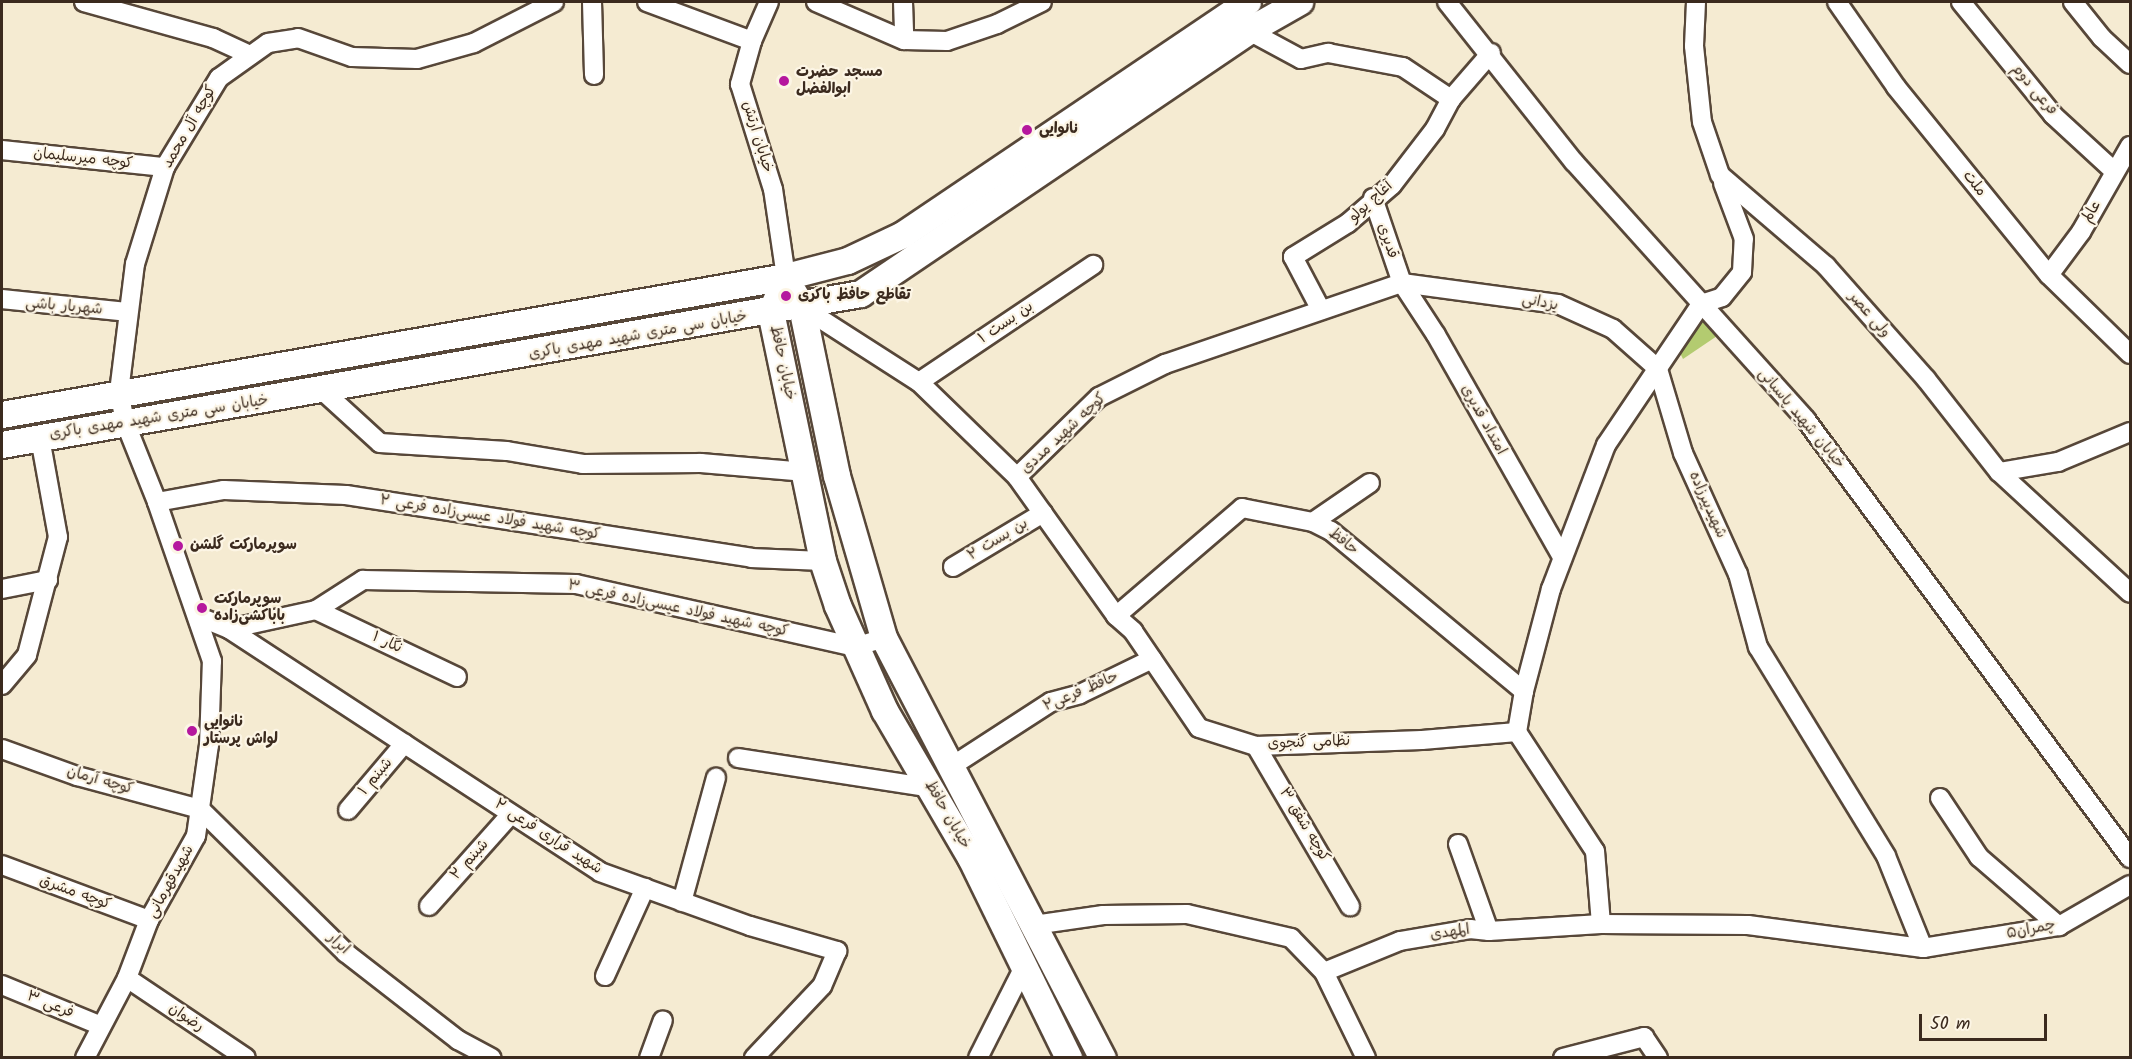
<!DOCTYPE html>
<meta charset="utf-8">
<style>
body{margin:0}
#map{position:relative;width:2132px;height:1059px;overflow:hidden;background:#f5ebd2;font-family:Kalam,"Playpen Sans Arabic",sans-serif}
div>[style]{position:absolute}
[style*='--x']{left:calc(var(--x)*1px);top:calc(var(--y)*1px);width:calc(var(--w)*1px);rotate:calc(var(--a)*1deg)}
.green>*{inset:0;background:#b3cb70}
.roads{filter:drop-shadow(2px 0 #574739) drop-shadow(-2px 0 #574739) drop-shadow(0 2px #574739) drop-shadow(0 -2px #574739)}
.minor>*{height:18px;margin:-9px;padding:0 9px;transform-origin:9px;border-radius:9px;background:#fff}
.secondary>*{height:26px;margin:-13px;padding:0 13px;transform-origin:13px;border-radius:13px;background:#fff}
.dots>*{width:16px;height:16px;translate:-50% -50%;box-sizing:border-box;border:3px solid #fcf5e5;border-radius:50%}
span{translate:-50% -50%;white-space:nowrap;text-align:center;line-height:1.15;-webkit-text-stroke:4.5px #fcf5e5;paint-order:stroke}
.poi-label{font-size:15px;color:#3b2a1e;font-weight:700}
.left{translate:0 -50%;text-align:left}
.street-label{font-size:15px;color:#3b2a1e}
.frame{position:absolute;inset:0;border:3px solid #3b2a1e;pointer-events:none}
.scale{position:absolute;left:1919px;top:1014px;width:128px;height:27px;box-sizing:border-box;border:3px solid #3b2a1e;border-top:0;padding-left:8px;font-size:18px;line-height:21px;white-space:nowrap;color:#3b2a1e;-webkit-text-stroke:4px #fcf5e5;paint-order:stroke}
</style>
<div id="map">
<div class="green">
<i style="clip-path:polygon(1698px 313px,1717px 336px,1683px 359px,1678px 349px)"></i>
</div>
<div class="roads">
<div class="minor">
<i style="--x:84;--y:2;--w:134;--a:15.6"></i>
<i style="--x:213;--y:38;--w:41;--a:24.7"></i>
<i style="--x:592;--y:2;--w:73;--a:88.4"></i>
<i style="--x:647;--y:2;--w:112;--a:20.4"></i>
<i style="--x:769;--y:2;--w:43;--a:113.6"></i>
<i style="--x:752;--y:41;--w:45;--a:105.6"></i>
<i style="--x:740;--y:84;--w:110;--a:72.6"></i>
<i style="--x:773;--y:189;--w:89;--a:81.6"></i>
<i style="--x:816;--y:2;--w:96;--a:23.4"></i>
<i style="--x:904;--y:40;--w:43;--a:1.3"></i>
<i style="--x:947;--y:41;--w:53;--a:-18.8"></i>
<i style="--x:997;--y:24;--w:50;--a:-26.1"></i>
<i style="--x:903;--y:2;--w:38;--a:88"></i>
<i style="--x:1447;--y:2;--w:204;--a:51.6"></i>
<i style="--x:1574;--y:162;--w:347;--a:48"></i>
<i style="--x:1806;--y:420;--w:545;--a:53.51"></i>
<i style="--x:1696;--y:2;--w:44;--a:92.6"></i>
<i style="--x:1694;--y:46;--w:76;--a:84"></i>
<i style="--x:1702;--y:122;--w:56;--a:71.2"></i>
<i style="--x:1720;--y:175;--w:140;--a:40.6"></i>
<i style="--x:1826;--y:266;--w:151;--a:48.5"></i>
<i style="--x:1926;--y:379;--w:118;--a:51.9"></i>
<i style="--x:1999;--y:472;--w:178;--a:42.7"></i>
<i style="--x:1837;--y:2;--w:103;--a:55.2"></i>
<i style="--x:1896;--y:87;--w:242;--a:50.9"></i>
<i style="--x:2049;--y:275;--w:113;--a:44.3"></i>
<i style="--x:1961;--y:2;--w:146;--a:50.8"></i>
<i style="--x:2053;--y:115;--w:83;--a:42.6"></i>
<i style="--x:2073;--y:2;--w:46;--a:51.1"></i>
<i style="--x:2102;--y:38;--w:38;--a:43"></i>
<i style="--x:1249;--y:31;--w:59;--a:28.3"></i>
<i style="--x:1301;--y:59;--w:28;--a:-13"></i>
<i style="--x:1328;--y:53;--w:76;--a:10.6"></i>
<i style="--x:1403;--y:67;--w:58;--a:33.7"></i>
<i style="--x:2;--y:150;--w:164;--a:6"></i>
<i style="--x:1373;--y:198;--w:90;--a:71.2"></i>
<i style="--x:1402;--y:283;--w:62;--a:56.8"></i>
<i style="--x:1436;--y:335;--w:255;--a:60.4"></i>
<i style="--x:2049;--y:275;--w:54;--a:-53.3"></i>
<i style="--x:2081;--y:232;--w:99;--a:-60.3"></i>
<i style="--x:2;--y:299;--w:126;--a:5.9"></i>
<i style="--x:802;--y:307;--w:139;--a:32.7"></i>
<i style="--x:919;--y:382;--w:136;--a:44.1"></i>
<i style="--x:1017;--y:477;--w:115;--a:-44.3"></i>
<i style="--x:1099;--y:397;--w:74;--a:-26.6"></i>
<i style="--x:1165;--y:364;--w:250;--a:-18.9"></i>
<i style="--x:1402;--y:283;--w:157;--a:7.7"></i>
<i style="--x:1558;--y:304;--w:60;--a:24.4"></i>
<i style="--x:1613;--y:329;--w:60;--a:41.6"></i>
<i style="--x:1321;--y:310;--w:60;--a:-117.8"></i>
<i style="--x:1293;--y:257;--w:65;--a:-31.7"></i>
<i style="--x:1348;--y:223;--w:58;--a:-40.8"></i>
<i style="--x:1392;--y:185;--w:71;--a:-52.5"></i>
<i style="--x:1435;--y:129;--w:34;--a:-62"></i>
<i style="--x:1451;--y:99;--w:61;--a:-49"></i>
<i style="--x:1658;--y:369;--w:88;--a:73.4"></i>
<i style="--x:1683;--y:453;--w:133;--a:65.6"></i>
<i style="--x:1738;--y:574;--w:76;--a:74.7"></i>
<i style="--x:1758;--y:647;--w:245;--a:58.5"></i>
<i style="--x:1886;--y:856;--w:99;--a:68.1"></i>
<i style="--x:919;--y:382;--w:210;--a:-33.9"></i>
<i style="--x:323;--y:391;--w:77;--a:42.4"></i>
<i style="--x:380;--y:443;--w:127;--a:3.6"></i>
<i style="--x:507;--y:451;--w:77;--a:9.7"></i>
<i style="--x:583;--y:464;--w:118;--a:-0.5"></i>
<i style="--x:701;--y:463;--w:105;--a:4.9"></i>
<i style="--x:1999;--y:472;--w:60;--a:-9.6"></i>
<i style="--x:2058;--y:462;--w:78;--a:-22.6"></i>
<i style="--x:1017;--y:477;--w:171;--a:54.5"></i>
<i style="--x:1116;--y:616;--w:23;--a:41"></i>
<i style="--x:1133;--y:631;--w:117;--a:55.8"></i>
<i style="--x:1199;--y:728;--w:60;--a:17.5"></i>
<i style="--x:1256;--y:746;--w:166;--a:-2.1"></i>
<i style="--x:1422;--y:740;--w:95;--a:-4.8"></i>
<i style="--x:1517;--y:732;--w:142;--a:56.8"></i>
<i style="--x:1595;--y:851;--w:73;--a:85.3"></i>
<i style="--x:157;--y:502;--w:68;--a:-10.2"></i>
<i style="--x:224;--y:490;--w:122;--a:2.3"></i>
<i style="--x:346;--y:495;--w:410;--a:8.8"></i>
<i style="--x:751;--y:558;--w:72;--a:2.4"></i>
<i style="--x:1313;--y:522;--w:69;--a:-34.4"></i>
<i style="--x:953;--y:567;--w:105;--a:-31"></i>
<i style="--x:2;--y:589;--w:47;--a:-11.1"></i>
<i style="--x:316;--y:610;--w:156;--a:25.4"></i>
<i style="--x:197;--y:616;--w:35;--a:22"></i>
<i style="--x:229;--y:629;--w:443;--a:33.2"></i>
<i style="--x:600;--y:872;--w:159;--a:19.8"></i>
<i style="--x:750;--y:926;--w:91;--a:16"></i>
<i style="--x:837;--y:951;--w:38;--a:113"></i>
<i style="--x:822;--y:986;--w:99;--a:133.4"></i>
<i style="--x:1116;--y:616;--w:166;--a:-40.6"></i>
<i style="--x:1242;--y:508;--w:72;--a:11.2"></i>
<i style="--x:1313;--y:522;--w:20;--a:27"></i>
<i style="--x:1331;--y:531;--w:251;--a:39.7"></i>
<i style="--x:1524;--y:691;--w:42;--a:99.7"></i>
<i style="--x:229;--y:629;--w:89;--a:-12.3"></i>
<i style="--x:316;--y:610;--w:56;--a:-32.6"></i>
<i style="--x:363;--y:580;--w:213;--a:1.1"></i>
<i style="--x:576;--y:584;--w:286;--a:12.7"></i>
<i style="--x:855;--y:647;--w:30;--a:-17"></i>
<i style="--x:2;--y:685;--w:39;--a:-50"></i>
<i style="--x:27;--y:655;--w:122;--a:-75.3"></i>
<i style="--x:58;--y:537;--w:101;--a:-100.3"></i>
<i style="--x:1524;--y:691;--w:106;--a:-75.2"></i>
<i style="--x:1551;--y:589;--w:154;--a:-69.1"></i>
<i style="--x:1606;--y:445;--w:170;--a:-56"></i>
<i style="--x:1701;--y:304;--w:22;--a:-18"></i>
<i style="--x:1722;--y:297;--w:32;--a:-51"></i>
<i style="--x:1742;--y:272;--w:33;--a:-87"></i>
<i style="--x:1744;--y:239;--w:60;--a:-110.6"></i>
<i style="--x:1256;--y:746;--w:186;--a:59.6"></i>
<i style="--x:2;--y:749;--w:80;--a:19.8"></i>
<i style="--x:77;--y:776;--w:127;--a:15"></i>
<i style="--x:200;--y:809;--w:205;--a:44.6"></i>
<i style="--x:346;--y:953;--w:142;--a:37.8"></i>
<i style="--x:458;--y:1040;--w:38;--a:28"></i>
<i style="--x:738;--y:758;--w:195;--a:8.8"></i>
<i style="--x:952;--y:766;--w:118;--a:-32.9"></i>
<i style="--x:1051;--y:702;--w:30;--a:-15"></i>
<i style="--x:1080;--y:694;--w:80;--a:-25.9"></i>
<i style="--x:1940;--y:798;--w:71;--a:56.5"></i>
<i style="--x:1979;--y:857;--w:106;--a:40.8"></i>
<i style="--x:348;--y:810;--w:87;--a:-49.7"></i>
<i style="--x:1458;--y:844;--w:92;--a:70.4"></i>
<i style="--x:2;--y:865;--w:157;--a:20.5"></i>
<i style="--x:682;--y:902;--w:129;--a:-74.7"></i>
<i style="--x:429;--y:906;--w:123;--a:-48.3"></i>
<i style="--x:1034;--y:925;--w:70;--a:-8.2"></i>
<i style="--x:1103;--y:915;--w:84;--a:-0.7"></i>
<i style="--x:1187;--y:914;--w:107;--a:13"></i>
<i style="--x:1291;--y:938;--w:47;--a:45.9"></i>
<i style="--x:1324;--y:972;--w:96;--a:64"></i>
<i style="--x:1324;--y:972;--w:82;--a:-22.2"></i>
<i style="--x:1400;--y:941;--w:71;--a:-9.7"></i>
<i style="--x:1470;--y:929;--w:19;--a:6"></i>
<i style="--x:1489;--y:931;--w:112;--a:-3.6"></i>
<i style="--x:1601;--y:924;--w:147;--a:0.4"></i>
<i style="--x:1748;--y:925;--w:177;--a:7.5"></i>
<i style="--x:1923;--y:948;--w:138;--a:-9.2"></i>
<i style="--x:2059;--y:926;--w:82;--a:-30"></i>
<i style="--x:605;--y:976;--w:97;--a:-65.6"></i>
<i style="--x:127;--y:978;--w:143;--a:33.9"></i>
<i style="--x:2;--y:985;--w:105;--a:22.4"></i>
<i style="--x:85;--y:1058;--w:90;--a:-62.3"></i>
<i style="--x:127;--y:978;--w:62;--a:-69.2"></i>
<i style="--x:149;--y:920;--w:96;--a:-60.8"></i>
<i style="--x:196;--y:836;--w:92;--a:-81.9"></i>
<i style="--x:209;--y:745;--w:84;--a:-88"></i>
<i style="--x:212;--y:661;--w:168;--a:-109.1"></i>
<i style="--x:157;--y:502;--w:86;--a:-111.8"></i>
<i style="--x:125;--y:422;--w:31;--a:-101"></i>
<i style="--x:119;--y:392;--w:129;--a:-82.9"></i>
<i style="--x:135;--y:264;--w:102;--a:-72.8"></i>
<i style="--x:165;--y:167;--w:104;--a:-58.8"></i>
<i style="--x:219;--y:78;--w:60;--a:-35.5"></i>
<i style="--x:268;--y:43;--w:30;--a:-9"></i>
<i style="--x:298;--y:38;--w:57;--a:19.4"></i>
<i style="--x:352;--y:57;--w:65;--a:1.8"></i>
<i style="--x:417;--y:59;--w:59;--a:-15.7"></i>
<i style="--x:474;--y:43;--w:90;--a:-27.1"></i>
<i style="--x:649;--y:1058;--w:40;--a:-69.8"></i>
<i style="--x:978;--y:1058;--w:102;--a:-63.2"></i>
<i style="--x:1563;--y:1058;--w:84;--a:-14.5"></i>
<i style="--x:1644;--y:1037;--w:25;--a:56"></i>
</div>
<div class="secondary">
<i style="--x:794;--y:293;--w:16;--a:60"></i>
<i style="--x:802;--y:307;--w:173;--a:78.3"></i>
<i style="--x:837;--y:476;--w:169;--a:73.8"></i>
<i style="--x:884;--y:638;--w:474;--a:62.5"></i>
<i style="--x:778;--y:297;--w:17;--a:115"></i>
<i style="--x:771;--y:312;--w:254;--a:78.2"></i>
<i style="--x:823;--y:561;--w:47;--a:71.6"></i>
<i style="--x:838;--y:606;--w:115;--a:65.9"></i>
<i style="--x:885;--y:711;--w:170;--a:59.7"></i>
<i style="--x:971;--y:858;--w:223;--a:63.9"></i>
<i style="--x:2;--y:415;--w:796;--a:-9.98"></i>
<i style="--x:786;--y:277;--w:64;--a:-14.5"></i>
<i style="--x:848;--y:261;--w:61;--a:-25.3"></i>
<i style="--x:903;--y:235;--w:416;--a:-34"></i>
<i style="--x:2;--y:445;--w:872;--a:-9.97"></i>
<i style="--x:861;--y:294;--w:469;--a:-34.1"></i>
<i style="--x:1249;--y:31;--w:59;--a:-29.6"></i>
</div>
</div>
<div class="dots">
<i style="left:784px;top:81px;background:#b5179e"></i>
<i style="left:1027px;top:130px;background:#b5179e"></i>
<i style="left:786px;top:296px;background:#b5179e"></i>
<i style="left:178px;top:546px;background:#b5179e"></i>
<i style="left:202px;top:608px;background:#b5179e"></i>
<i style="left:192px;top:731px;background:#b5179e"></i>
</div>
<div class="poi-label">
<span class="left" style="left:796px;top:81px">مسجد حضرت<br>ابوالفضل</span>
<span class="left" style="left:1039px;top:130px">نانوایی</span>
<span class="left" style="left:798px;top:296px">تقاطع حافظ باکری</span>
<span class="left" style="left:190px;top:546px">سوپرمارکت گلشن</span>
<span class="left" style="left:214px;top:608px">سوپرمارکت<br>باباکشی‌زاده</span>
<span class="left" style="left:204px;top:731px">نانوایی<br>لواش پرستار</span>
</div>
<div class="street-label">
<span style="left:2034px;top:90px;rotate:50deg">فرعی دوم</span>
<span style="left:190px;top:127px;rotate:-60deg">کوچه آل محمد</span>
<span style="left:757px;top:137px;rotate:73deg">خیابان ارتش</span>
<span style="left:83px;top:159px;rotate:6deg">کوچه میرسلیمان</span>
<span style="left:1974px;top:184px;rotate:51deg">ملت</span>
<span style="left:1371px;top:202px;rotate:-42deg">آغاج یولو</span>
<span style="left:2092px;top:212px;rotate:-59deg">عالم</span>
<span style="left:1387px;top:241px;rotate:71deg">قدیری</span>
<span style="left:1540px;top:303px;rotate:11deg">یزدانی</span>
<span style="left:64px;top:307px;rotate:5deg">شهریار باشی</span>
<span style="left:1869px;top:315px;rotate:49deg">ولی عصر</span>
<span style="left:1006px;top:323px;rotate:-34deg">بن بست ۱</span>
<span style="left:638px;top:336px;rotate:-10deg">خیابان سی متری شهید مهدی باکری</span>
<span style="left:782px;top:363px;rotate:78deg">خیابان حافظ</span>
<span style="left:159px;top:418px;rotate:-9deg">خیابان سی متری شهید مهدی باکری</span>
<span style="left:1801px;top:419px;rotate:50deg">خیابان شهید پاسبانی</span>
<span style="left:1483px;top:420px;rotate:61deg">امتداد قدیری</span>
<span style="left:1064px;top:434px;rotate:-43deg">کوچه شهید مددی</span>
<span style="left:1707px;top:505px;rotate:66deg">شهیدپیرزاده</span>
<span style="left:490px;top:518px;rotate:9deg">کوچه شهید فولاد عیسی‌زاده فرعی ۲</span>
<span style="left:998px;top:540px;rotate:-31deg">بن بست ۲</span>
<span style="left:1343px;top:542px;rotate:39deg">حافظ</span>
<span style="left:678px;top:609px;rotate:12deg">کوچه شهید فولاد عیسی‌زاده فرعی ۳</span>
<span style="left:387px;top:643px;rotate:25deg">نگار ۱</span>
<span style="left:1081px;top:692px;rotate:-23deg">حافظ فرعی۲</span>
<span style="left:1309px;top:743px;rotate:-2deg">نظامی گنجوی</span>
<span style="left:376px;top:777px;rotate:-50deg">شبنم ۱</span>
<span style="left:100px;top:781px;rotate:16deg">کوچه آرمان</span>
<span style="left:947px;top:815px;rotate:60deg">خیابان حافظ</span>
<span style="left:1304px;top:825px;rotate:59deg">کوچه شفق ۳</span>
<span style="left:548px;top:837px;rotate:33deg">شهید قراری فرعی ۲</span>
<span style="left:470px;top:860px;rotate:-48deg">شبنم ۲</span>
<span style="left:171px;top:882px;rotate:-61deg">شهیدقهرمانی</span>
<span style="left:75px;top:893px;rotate:20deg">کوچه مشرق</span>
<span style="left:2031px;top:930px;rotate:-11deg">چمران۵</span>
<span style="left:1450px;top:933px;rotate:-8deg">المهدی</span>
<span style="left:338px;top:944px;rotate:43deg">ابرار</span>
<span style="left:50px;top:1005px;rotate:22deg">فرعی ۳</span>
<span style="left:186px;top:1018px;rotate:33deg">رضوان</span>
</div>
<div class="frame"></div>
<div class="scale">50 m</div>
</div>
